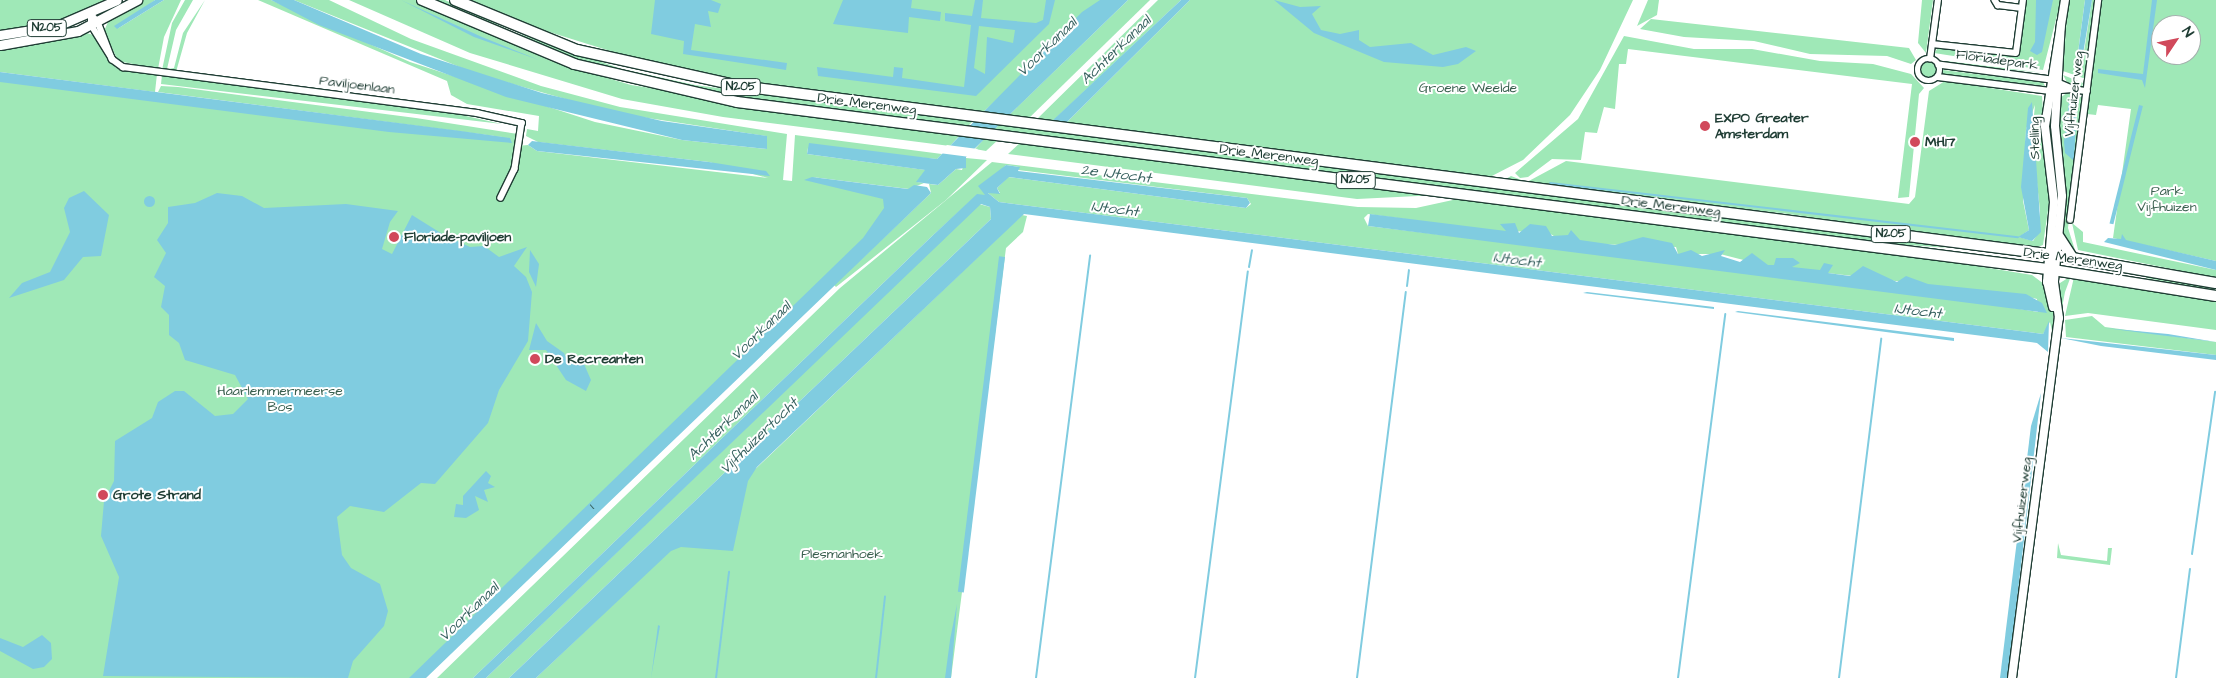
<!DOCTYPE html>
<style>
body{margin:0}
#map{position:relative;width:2216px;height:678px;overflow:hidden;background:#fff;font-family:"Architects Daughter",sans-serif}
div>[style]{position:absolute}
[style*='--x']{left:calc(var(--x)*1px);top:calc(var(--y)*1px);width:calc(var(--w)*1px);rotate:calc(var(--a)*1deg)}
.green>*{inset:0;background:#9fe8b7;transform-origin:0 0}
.round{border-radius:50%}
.water>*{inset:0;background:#80cce0;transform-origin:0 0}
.pier>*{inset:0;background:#fff}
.stream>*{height:2px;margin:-1px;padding:0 1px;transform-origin:1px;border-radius:1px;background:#80cce0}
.ferry>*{height:1px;margin-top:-0.5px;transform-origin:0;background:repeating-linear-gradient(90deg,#37615f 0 6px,transparent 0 11px)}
.roads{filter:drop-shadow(1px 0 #1f3d34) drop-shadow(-1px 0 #1f3d34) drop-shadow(0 1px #1f3d34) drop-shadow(0 -1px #1f3d34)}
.street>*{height:5.5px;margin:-2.75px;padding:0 2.75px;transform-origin:2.75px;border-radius:2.75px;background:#fff}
.street>.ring{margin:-2.75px;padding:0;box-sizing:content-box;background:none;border:5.5px solid #fff;border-radius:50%}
.secondary>*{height:8px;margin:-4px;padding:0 4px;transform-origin:4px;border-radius:4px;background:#fff}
.primary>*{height:9px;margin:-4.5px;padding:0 4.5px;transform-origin:4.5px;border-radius:4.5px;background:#fff}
.highway>*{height:10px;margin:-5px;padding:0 5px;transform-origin:5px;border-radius:5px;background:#fff}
.dots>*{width:14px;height:14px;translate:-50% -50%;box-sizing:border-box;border:2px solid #fff;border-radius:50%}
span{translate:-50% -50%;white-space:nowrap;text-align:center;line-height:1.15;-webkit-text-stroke:4px #fff;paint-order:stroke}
.shield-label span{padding:1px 4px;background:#fff;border:1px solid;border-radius:4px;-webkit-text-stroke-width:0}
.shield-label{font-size:12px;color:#1f3d34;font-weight:700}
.street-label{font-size:14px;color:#1f3d34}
.park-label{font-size:14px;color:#395f4e}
.poi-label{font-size:14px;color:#1f3d34;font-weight:700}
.left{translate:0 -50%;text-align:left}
.water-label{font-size:15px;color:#37615f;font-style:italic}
.north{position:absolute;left:2151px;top:15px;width:50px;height:50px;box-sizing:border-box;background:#fff;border:1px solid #a5b1ae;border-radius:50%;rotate:56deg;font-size:14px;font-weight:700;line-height:20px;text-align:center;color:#1f3d34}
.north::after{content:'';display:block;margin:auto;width:18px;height:22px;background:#d1495b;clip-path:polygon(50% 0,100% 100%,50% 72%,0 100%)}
</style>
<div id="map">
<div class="green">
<i style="clip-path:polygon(0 0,112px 0,43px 27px,0 31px)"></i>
<i style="clip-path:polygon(142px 0,155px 0,117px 29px,164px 0,181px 0,164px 37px,158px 69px,118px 61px,104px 31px,108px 22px)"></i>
<i style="clip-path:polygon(185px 0,193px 0,176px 30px,167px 69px,174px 68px,183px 33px,205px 0,187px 33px,176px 72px,162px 70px,172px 23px)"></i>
<i style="clip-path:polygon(258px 0,271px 0,410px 62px,595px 122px,682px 140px,767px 149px,766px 136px,615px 113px,477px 74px,294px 0,329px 0,411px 39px,541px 86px,620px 107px,787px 134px,783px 180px,792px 181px,795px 135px,942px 154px,937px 159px,808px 148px,807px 154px,926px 170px,917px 182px,924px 183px,909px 189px,812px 177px,894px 195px,869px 241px,412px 678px,0 678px,0 79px,510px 138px,158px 92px,161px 86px,178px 87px,416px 118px,518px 134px,517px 146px,528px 145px,537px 151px,768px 178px,709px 162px,538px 142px,526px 136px,527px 129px,538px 131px,539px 116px,467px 104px,451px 95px,447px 81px)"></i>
<i style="clip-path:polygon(349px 0,416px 0,551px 61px,631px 85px,960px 135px,950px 146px,723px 117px,622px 99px,470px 53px)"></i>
<i style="clip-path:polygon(429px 0,445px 0,514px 32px,622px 69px,695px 85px,973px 121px,967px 127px,713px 95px,547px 52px)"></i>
<i style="clip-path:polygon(471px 0,1102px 0,979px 116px,723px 79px,639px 60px,546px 31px)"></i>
<i style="clip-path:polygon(1128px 0,1150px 0,1026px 121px,1005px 119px)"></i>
<i style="clip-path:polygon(1158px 0,1181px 0,1057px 117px,1067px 122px,1190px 0,1633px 0,1600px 70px,1570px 115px,1523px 160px,1486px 179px,1034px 122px)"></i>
<i style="clip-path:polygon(1648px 0,1659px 0,1657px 15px,1637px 26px)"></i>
<i style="clip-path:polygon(1922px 0,1933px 0,1926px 53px,1918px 43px)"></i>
<i style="clip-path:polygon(2026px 0,2061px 0,2043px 70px,1934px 53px,1938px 48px,2019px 57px)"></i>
<i style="clip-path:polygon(2068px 0,2085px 0,2076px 67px,2081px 71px,2092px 0,2096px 0,2086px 79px,2063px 71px)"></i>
<i style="clip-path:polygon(evenodd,2102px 0,2216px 0,2216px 261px,2113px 238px,2131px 109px,2098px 105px,2096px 115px,2087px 114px,2102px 0,2161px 25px,2191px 25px,2191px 55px,2161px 55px,2161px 25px)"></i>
<i style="clip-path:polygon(1651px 19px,1909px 48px,1916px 60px,1911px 64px,1887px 56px,1810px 54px,1754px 41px,1684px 37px,1640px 29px)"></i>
<i style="clip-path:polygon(84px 32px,93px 35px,116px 68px,157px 74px,155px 92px,0 72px,0 47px,45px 43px)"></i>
<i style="clip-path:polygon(1624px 36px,1694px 49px,1752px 49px,1820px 61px,1873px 64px,1911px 74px,1924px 88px,1919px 94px,1909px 197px,1898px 198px,1912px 84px,1628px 49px,1626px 64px,1619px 64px,1615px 109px,1604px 107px,1597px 133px,1585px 132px,1581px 160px,1552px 159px,1528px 177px,1520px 178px,1515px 173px,1578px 119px)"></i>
<i style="clip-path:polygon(1946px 61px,2044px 73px,1942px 63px)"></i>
<i class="round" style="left:1921px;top:62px;width:16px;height:16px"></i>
<i style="clip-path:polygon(1943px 70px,2043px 82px,2045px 86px,1943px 75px)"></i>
<i style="clip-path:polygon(162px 75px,439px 110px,502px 124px,161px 84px)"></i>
<i style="clip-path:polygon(2063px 75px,2083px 83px,2082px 87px,2068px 84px)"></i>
<i style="clip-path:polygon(evenodd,1945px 81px,2042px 96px,2049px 203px,2043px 245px,2032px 249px,1781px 213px,1499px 183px,1511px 176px,1527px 182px,1566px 161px,1909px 204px,1915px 197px,1929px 91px,1945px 81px,2035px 105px,2032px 135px,2040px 211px,2039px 232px,2033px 241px,2019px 237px,2029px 230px,2023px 201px,2026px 129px,2035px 105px)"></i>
<i style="clip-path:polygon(evenodd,2068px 92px,2083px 98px,2068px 228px,2075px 250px,2063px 238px,2065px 201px,2056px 135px,2060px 98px,2068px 92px,2074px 99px,2077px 101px,2073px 161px,2068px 117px,2069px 101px,2074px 99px)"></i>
<i style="clip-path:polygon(999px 125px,1878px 237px,1949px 248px,1866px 242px,992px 131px)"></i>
<i style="clip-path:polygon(985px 138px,999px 139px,986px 151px,975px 149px)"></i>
<i style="clip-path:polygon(1022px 141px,1438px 195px,1357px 199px,1008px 154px)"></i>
<i style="clip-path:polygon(966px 158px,987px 160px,946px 200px,836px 287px,834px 285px,931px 193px,929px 184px,938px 185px,956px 169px,962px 170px)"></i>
<i style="clip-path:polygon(evenodd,992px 162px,1358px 207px,1416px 208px,1462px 198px,1878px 250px,2032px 275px,2044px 284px,2053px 310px,2053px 336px,2050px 322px,2043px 334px,999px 202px,988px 193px,1000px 193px,997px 188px,1008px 177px,1246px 208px,1251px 204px,1247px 198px,1018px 170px,1019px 167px,1006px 165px,987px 184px,985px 196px,977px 195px,930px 238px,473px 678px,437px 678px,840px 288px,992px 162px,1368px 214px,1493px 231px,1547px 232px,1559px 239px,1596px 244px,1676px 247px,1678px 254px,1720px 254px,1767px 266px,2024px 296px,2037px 299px,2038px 312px,1898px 290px,1368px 226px,1364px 218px,1368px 214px)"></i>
<i style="clip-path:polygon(979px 204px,990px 207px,991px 219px,509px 678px,486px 678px)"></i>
<i style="clip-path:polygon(1022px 215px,1027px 216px,1023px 232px,1006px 248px,951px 678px,536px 678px)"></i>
<i style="clip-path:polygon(2072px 223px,2083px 232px,2083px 242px,2216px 270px,2216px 278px,2078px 250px)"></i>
<i style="left:2147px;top:273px;width:70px;height:5px;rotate:11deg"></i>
<i style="clip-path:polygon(2071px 276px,2065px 292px,2061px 313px,2060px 283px)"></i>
<i style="clip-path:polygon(2074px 277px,2216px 299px,2216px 330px,2088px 313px,2065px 316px)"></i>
<i style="clip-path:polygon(2092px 316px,2105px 327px,2216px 342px,2216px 355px,2066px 337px,2065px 320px)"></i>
<i style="clip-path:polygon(2058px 543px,2061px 555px,2107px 561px,2108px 548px,2112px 548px,2110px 565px,2057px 558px)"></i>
</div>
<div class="water">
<i style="clip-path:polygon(155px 0,164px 0,117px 29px,114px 26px)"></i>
<i style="clip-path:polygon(271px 0,294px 0,421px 54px,542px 93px,662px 121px,767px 136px,767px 149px,682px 140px,506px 97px,319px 25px)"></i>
<i style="clip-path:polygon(401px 0,482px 37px,539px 60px,474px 37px)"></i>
<i style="clip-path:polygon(655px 0,711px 0,721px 4px,718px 13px,708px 11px,711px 27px,695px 24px,691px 50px,787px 63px,786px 70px,683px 54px,684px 41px,651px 34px)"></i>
<i style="clip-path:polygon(843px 0,912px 0,911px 8px,941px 12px,940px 21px,909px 17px,908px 33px,833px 24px)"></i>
<i style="clip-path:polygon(evenodd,975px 0,983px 0,981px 18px,1036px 23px,1043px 20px,1046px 0,1055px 0,1049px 24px,976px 96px,818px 76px,817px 67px,893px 77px,894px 67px,903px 68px,902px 78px,964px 87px,971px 25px,945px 21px,945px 13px,972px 16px,975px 0,979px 26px,1015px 30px,1013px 43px,987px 37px,985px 74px,974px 68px,979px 26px)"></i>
<i style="clip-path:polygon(1100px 0,1128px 0,966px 157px,966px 168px,956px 169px,938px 185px,916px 182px,925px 170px,807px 154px,809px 143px,937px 159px,1082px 12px)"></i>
<i style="clip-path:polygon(1181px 0,1190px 0,1067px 122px,1051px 122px)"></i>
<i style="clip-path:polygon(1274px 0,1300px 7px,1321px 6px,1312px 14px,1321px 30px,1340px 34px,1359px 30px,1359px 40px,1370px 47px,1411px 43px,1433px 55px,1466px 47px,1476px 51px,1458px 64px,1443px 67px,1384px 62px,1314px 33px)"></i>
<i style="clip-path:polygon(2036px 0,2053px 0,2042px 52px,2037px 55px,2030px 51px,2035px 42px)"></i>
<i style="clip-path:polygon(2085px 0,2092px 0,2080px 72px,2076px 68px)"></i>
<i style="clip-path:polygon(2152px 0,2157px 0,2145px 88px,2142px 80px,2098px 73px,2098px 69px,2143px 74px)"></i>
<i style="clip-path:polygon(0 72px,461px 131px,510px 138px,512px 143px,389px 132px,0 82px)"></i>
<i style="clip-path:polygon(2076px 98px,2077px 101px,2074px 161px,2065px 153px,2064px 142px,2069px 101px)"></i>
<i style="clip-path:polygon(2032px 102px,2041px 232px,2032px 241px,2018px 237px,2029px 230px,2021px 187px,2028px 108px)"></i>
<i style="left:2139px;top:105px;width:4px;height:122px;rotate:14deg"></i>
<i style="clip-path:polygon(532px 141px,709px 162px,766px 171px,770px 176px,537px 151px,528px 145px)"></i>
<i style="clip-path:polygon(1006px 165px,1020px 167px,1018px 171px,1247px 198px,1250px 203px,1246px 208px,1009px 177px,997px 188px,1000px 194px,988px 193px,999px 202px,2043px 334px,2049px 321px,2048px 352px,2037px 343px,1024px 214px,757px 467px,748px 481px,733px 551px,681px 547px,671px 551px,536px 678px,509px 678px,991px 219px,990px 207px,981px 204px,486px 678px,473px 678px,930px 238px,977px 194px,985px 195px,978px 186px)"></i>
<i style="clip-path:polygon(812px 177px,908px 189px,914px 185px,927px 187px,931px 193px,426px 678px,409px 678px,863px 238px,884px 208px,883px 199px,804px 180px)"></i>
<i style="clip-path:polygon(84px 191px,109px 215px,101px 256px,83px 257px,64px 280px,9px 298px,22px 283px,50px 272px,70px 232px,64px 208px,69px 198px)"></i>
<i style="clip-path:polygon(217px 193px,242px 196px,264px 208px,346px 204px,398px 211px,390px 222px,382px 249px,392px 254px,412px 215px,444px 235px,470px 247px,484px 246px,499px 257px,527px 247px,514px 266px,526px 277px,532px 292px,528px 341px,499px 390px,488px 423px,435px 484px,421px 483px,384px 512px,350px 506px,337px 517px,342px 555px,351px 568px,380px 584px,388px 611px,384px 626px,353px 661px,348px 678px,103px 676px,119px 577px,101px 536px,104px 501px,114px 481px,115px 441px,152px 418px,158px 402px,175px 391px,184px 391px,215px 416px,233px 414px,248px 399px,235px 375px,185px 360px,179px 343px,169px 335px,169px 315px,161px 307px,165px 286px,154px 277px,166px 253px,157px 240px,168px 223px,168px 207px,195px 203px)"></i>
<i class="round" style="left:143.5px;top:195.5px;width:11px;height:11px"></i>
<i style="clip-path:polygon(1370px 214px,1506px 231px,1500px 224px,1515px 223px,1519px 233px,1530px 224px,1546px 226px,1552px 236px,1568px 235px,1571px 230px,1580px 240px,1615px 245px,1643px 237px,1672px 243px,1678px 254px,1691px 250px,1702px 256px,1725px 250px,1721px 256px,1740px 262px,1752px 253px,1768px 265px,1774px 265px,1776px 258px,1793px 258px,1800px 263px,1792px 267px,1820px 270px,1824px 263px,1833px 265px,1828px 273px,1850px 276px,1863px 266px,1897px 282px,1906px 276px,1928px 284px,2026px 294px,2042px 303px,2047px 313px,1368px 226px)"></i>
<i style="clip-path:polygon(2122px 234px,2126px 240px,2216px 261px,2216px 270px,2104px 242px,2108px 238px,2121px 239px)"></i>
<i style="clip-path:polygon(530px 250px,539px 264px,536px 287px,529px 272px)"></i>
<i style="left:1005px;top:257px;width:338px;height:6px;rotate:97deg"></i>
<i style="clip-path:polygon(1587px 292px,1714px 307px,1714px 309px,1583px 293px)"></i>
<i style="clip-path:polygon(1738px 311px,1954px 338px,1954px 341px,1735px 312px)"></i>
<i style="clip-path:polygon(536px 323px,547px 341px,564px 353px,570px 366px,574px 357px,584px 364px,591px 380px,586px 391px,566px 380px,546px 350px,529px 350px)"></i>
<i style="clip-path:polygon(2105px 328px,2168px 334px,2216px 342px,2159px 335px)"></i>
<i style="clip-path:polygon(2061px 338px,2216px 355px,2216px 360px,2101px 346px)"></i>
<i style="clip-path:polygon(2041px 393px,2008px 678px,2000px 678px,2031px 426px)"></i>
<i style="clip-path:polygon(486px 471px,491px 476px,488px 483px,495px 487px,484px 490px,488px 502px,475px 496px,479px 510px,466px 518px,454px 517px,456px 504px,463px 505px,463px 496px)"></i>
<i style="clip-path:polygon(957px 604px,951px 678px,945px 678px,950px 640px)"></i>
<i style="clip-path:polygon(658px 625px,660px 626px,651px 678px)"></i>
<i style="clip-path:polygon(42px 635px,51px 643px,52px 659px,44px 667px,33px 669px,0 651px,0 638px,23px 647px)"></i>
</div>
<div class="pier">
<i style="clip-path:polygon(947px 145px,978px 149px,970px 157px,939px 153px)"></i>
</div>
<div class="stream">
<i style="--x:1550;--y:183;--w:471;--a:6.6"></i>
<i style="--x:1249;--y:267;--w:17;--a:-80"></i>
<i style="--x:1407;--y:286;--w:16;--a:-83"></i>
<i style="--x:2192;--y:554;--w:164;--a:-81.9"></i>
<i style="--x:716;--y:678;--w:107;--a:-83"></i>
<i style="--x:876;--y:678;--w:82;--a:-83.7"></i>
<i style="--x:1036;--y:678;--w:426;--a:-82.7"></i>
<i style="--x:1195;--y:678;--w:410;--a:-82.6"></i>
<i style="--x:1357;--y:678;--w:389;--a:-82.8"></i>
<i style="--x:1678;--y:678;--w:367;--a:-82.6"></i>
<i style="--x:1839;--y:678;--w:342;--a:-82.9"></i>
<i style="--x:2176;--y:678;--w:110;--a:-82.7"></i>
</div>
<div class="ferry">
<i style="--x:590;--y:504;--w:11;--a:49"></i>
</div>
<div class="roads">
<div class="street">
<i style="--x:1995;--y:0;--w:6;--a:59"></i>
<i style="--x:1998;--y:5;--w:24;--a:7"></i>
<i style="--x:91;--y:14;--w:11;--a:49"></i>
<i style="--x:98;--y:22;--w:40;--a:69"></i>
<i style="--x:112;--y:59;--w:40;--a:-122"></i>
<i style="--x:91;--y:25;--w:11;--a:-90"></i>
<i style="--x:1932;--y:44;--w:84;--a:6.1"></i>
<i style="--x:2016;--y:53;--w:53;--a:-82.5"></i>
<i class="ring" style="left:1918px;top:59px;width:16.5px;height:16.5px"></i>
<i style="--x:112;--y:59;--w:14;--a:36"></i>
<i style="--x:123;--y:67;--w:357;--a:7.4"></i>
<i style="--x:477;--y:113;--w:46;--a:12.5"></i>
<i style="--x:522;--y:123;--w:47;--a:98.7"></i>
<i style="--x:515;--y:169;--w:32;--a:116"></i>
<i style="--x:1930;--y:59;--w:60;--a:-82.3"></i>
<i style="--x:1938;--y:77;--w:113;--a:7.1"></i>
<i style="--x:2050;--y:91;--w:22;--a:-5"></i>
<i style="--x:2072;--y:89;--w:23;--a:-157"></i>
<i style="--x:2051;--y:80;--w:113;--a:-172.4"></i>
<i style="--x:2072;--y:89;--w:15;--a:8"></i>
<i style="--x:2070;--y:220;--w:222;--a:-82.7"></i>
</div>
<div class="secondary">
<i style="--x:2053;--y:307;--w:26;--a:-103"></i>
<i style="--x:2047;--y:282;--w:80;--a:-85"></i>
<i style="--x:2054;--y:202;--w:77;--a:-96.8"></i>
<i style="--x:2045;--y:126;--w:128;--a:-81"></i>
<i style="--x:2012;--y:678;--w:363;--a:-82.6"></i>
<i style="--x:2059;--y:318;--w:37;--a:-98"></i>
<i style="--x:2054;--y:281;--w:85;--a:-84.6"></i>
<i style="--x:2062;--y:196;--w:70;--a:-95.7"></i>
<i style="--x:2055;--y:126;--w:103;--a:-86.7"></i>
</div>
<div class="primary">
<i style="--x:0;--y:35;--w:58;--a:-9"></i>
<i style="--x:57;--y:26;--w:65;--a:-23.4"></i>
<i style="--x:0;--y:45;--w:79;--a:-10.2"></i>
<i style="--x:78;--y:31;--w:67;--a:-27.7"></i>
</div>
<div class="highway">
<i style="--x:422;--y:0;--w:165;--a:22.8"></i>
<i style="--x:574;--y:64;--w:167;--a:13.1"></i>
<i style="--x:737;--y:102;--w:1321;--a:7.26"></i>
<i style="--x:2047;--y:269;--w:171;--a:9.1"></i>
<i style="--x:455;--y:0;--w:132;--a:22.3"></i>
<i style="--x:577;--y:50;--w:167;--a:12.5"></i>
<i style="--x:740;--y:86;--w:1326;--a:7.32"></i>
<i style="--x:2055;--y:255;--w:163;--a:9.9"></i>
<i style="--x:2059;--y:237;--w:24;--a:57"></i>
</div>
</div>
<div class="dots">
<i style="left:1705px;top:126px;background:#d1495b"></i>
<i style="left:1915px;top:142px;background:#d1495b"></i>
<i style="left:394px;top:237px;background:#d1495b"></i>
<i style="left:535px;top:359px;background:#d1495b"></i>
<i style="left:103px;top:495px;background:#d1495b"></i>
</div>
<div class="shield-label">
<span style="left:47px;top:28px">N205</span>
<span style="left:741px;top:87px">N205</span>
<span style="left:1356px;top:180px">N205</span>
<span style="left:1891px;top:234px">N205</span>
</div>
<div class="street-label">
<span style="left:1997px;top:60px;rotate:8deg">Floriadepark</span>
<span style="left:357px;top:85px;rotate:7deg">Paviljoenlaan</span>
<span style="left:2074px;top:94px;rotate:-83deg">Vijfhuizerweg</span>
<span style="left:867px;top:104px;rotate:7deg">Drie Merenweg</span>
<span style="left:2035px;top:138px;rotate:-91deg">Stelling</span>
<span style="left:1269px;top:155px;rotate:7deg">Drie Merenweg</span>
<span style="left:1671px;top:206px;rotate:7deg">Drie Merenweg</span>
<span style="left:2073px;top:259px;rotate:8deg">Drie Merenweg</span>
<span style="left:2022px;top:500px;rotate:-83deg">Vijfhuizerweg</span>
</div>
<div class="park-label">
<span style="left:1468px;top:88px">Groene Weelde</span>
<span style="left:2167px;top:199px">Park<br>Vijfhuizen</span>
<span style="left:280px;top:399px">Haarlemmermeerse<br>Bos</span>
<span style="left:842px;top:554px">Plesmanhoek</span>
</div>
<div class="poi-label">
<span class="left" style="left:1715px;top:126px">EXPO Greater<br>Amsterdam</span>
<span class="left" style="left:1925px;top:142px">MH17</span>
<span class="left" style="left:404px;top:237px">Floriade-paviljoen</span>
<span class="left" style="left:545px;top:359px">De Recreanten</span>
<span class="left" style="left:113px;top:495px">Grote Strand</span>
</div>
<div class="water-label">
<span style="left:1047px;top:47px;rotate:-44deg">Voorkanaal</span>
<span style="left:1116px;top:50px;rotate:-44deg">Achterkanaal</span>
<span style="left:1116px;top:174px;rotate:7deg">2e IJtocht</span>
<span style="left:1115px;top:209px;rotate:7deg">IJtocht</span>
<span style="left:1517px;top:260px;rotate:7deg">IJtocht</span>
<span style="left:1918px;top:311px;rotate:7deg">IJtocht</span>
<span style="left:761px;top:331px;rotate:-44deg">Voorkanaal</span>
<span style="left:723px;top:426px;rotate:-44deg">Achterkanaal</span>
<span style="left:759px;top:436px;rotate:-44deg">Vijfhuizertocht</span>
<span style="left:469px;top:612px;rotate:-44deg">Voorkanaal</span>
</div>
<div class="north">N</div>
</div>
